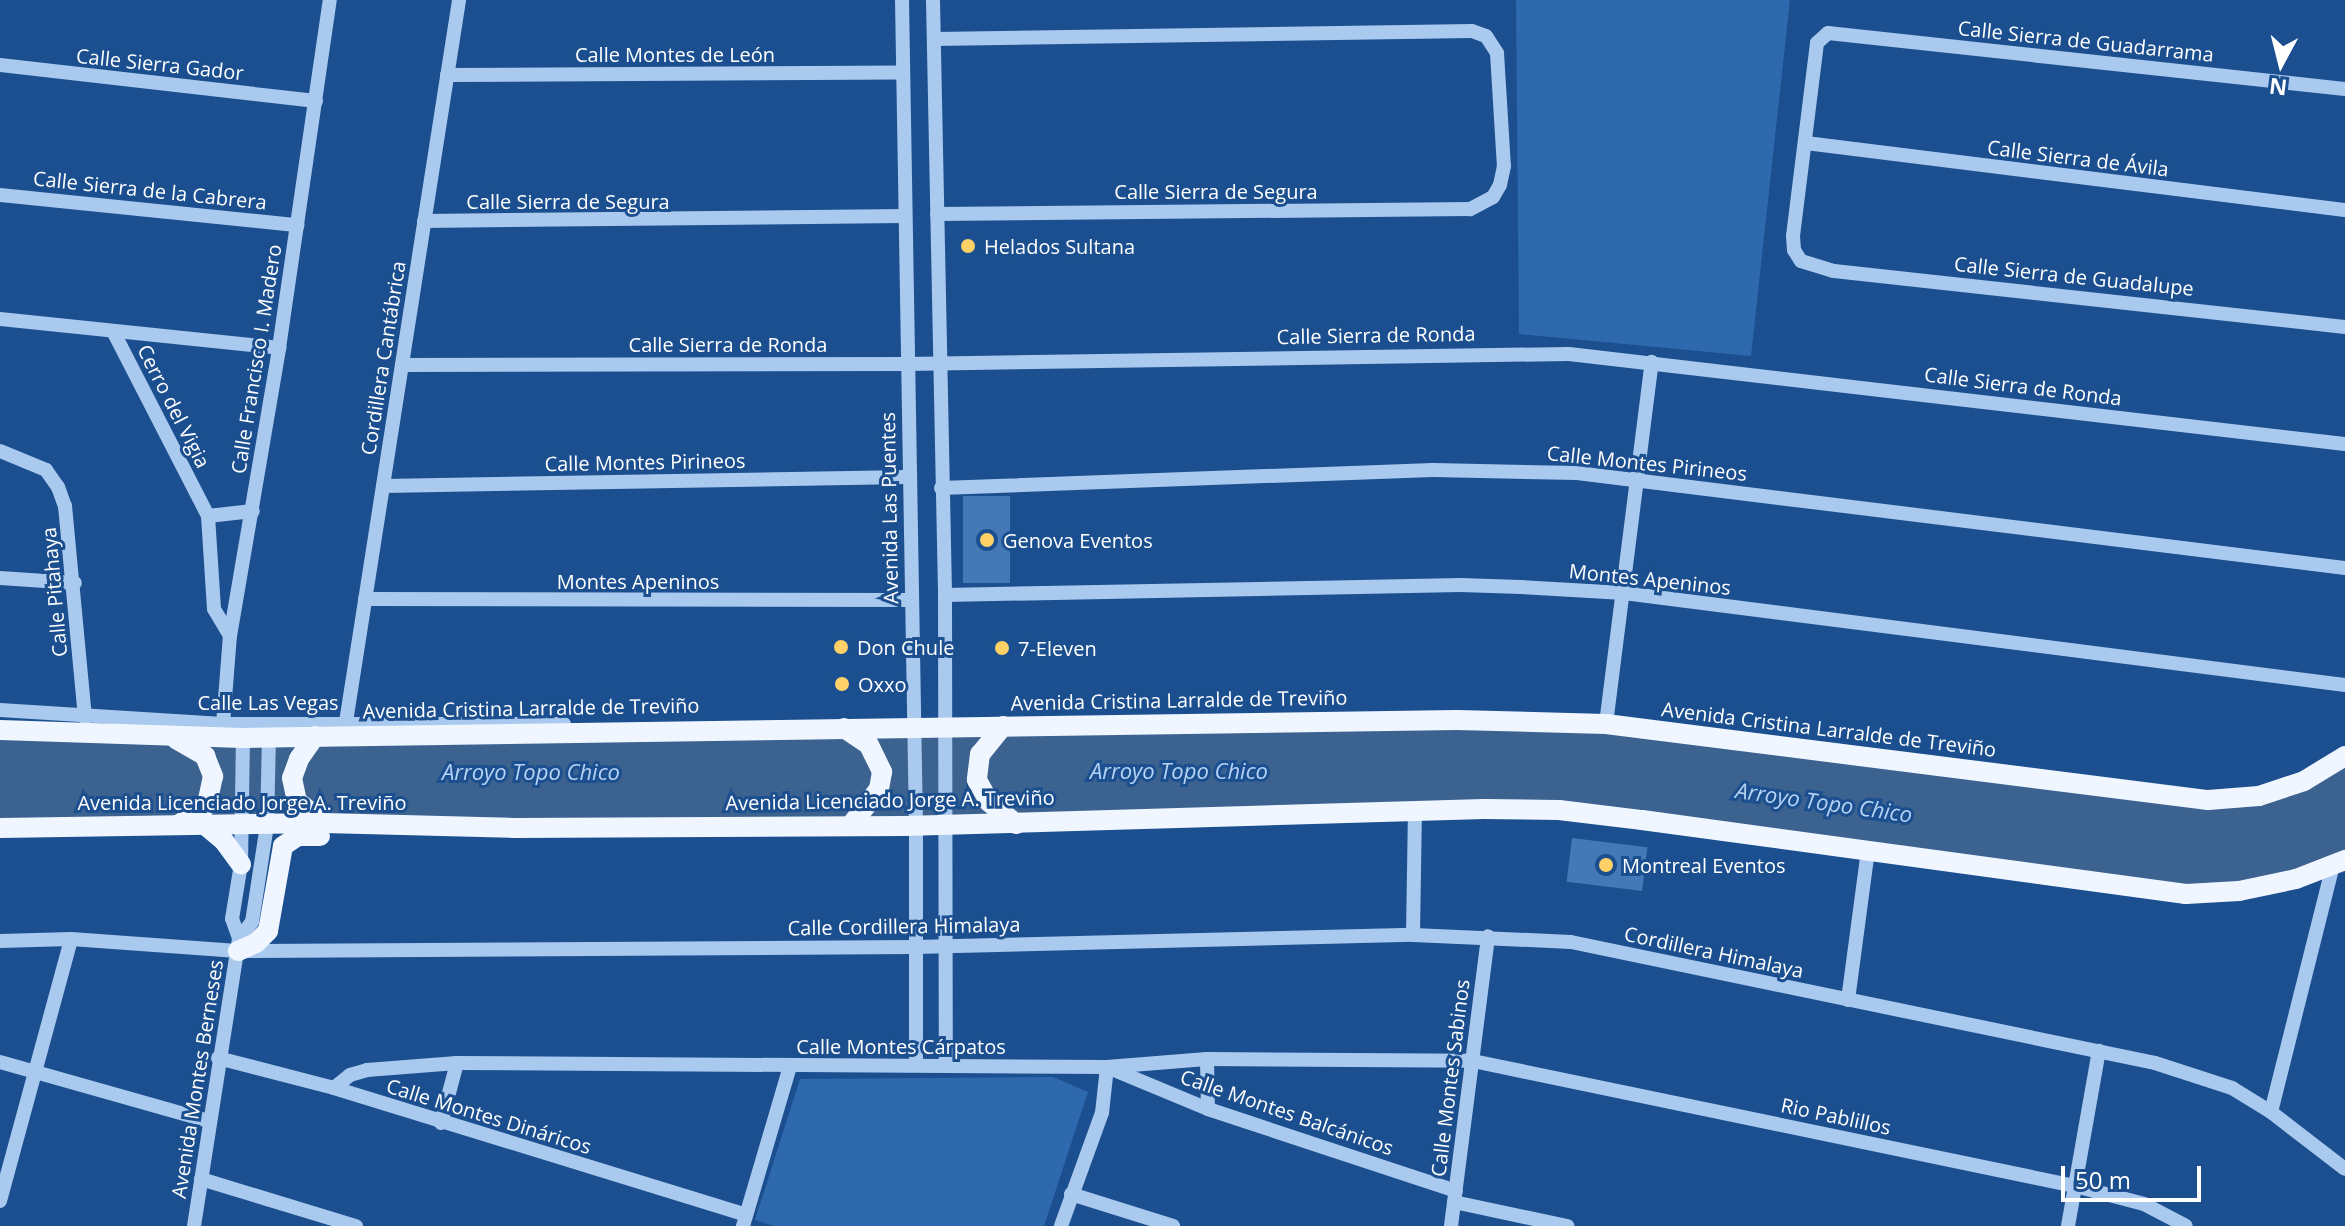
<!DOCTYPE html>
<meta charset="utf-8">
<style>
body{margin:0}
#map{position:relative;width:2345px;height:1226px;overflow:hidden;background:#1b4f8f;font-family:"Open Sans",sans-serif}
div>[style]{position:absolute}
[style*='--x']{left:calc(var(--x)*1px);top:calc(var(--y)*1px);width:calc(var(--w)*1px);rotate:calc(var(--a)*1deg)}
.green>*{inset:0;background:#2e69ad}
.water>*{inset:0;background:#3c6290}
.building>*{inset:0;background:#4478b7;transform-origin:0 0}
.minor>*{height:14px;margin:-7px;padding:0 7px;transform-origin:7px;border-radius:7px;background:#a9c9ee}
.major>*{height:20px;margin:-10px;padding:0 10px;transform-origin:10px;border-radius:10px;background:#f0f6ff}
.dots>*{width:22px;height:22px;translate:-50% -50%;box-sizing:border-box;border:4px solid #1b4f8f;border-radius:50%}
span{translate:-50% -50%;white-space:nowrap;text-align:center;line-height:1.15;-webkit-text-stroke:6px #1b4f8f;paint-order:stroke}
.street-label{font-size:20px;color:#fff}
.poi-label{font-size:20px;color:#fff}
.left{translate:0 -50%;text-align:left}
.water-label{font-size:22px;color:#b5d3f5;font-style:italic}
.north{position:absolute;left:2241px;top:24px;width:80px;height:80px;-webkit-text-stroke:6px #1b4f8f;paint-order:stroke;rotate:187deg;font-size:22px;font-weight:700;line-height:32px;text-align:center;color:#fff}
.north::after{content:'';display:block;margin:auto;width:28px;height:36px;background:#fff;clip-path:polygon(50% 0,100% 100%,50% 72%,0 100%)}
.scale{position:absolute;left:2061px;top:1166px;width:140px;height:36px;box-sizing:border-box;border:4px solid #fff;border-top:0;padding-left:10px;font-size:24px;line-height:28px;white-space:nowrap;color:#fff;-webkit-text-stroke:6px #1b4f8f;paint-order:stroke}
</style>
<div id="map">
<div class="green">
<i style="clip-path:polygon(1516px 0,1790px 0,1751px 356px,1519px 334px)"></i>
<i style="clip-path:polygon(1053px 1077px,1088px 1092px,1044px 1226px,774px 1226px,755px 1220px,800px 1079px)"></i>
</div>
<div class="water">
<i style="clip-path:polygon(1606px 724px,2259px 796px,2345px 756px,2345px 860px,2239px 891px,1559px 810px,1142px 819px,0 828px,0 730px)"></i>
</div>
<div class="building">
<i style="left:963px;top:496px;width:47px;height:87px"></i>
<i style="left:1572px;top:838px;width:76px;height:44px;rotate:7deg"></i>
</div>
<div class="minor">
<i style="--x:902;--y:0;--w:825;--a:89.03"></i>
<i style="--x:916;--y:825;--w:239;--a:90"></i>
<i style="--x:933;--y:0;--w:595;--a:88.84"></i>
<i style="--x:945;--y:595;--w:469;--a:89.9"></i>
<i style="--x:934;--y:39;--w:538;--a:-0.85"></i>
<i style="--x:1472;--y:31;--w:15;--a:20"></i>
<i style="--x:1486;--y:36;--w:20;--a:57"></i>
<i style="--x:1497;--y:53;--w:113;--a:86.5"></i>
<i style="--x:1504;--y:166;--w:19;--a:102"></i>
<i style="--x:1500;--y:185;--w:14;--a:120"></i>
<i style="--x:1493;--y:197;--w:26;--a:152"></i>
<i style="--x:1470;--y:209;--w:533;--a:179.46"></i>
<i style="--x:0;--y:65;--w:318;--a:6.5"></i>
<i style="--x:447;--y:75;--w:456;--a:-0.3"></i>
<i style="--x:2345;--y:89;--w:520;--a:-173.82"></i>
<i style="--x:1828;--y:33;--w:15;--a:138"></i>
<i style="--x:1817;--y:43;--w:194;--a:97.1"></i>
<i style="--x:1793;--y:236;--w:14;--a:86"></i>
<i style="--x:1794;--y:250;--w:13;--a:58"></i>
<i style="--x:1801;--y:261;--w:34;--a:17"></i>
<i style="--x:1834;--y:271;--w:514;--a:6.25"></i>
<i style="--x:1806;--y:143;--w:543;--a:7.09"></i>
<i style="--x:0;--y:195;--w:299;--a:5.8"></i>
<i style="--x:424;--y:221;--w:481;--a:-0.6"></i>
<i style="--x:0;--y:319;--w:281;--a:5.9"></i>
<i style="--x:113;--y:331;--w:208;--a:62.8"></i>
<i style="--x:208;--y:516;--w:93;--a:86.3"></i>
<i style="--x:214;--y:609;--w:31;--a:59"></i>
<i style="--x:402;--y:365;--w:505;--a:-0.11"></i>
<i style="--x:907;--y:364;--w:662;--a:-0.87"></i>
<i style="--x:1569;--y:354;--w:781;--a:6.62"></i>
<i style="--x:0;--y:451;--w:50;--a:22.4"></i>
<i style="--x:46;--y:470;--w:21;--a:55"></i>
<i style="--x:58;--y:487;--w:20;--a:70"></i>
<i style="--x:65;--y:506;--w:213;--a:84.6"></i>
<i style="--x:383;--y:486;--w:524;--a:-0.98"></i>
<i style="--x:941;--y:488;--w:492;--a:-2.1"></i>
<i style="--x:1433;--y:470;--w:144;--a:1.2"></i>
<i style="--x:1577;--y:473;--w:774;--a:7.05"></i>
<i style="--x:208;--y:516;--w:45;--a:-6.3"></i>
<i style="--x:0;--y:578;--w:75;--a:3.8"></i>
<i style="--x:945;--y:595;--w:516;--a:-1.11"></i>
<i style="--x:1461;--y:585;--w:60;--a:1.9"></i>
<i style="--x:1521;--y:587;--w:103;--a:3.3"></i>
<i style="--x:1624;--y:593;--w:727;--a:7.27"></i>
<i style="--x:365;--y:599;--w:545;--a:0.11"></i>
<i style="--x:0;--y:710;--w:223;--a:3.6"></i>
<i style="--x:223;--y:724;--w:341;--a:0"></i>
<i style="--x:346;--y:722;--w:731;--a:-81.1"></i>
<i style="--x:223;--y:724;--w:88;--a:-85.5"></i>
<i style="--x:230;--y:636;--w:292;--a:-80.3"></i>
<i style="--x:279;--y:348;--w:352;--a:-81.7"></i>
<i style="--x:1606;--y:724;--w:365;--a:-82.8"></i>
<i style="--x:1413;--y:935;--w:126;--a:-89.1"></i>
<i style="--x:239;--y:938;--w:21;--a:-51"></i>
<i style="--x:252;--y:922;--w:98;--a:-81.2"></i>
<i style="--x:267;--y:825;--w:88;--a:-88.7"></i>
<i style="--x:0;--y:941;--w:71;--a:-1.6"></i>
<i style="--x:71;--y:939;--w:167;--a:4.1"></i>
<i style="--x:238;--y:951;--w:677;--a:-0.34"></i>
<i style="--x:915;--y:947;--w:498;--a:-1.4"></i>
<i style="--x:1413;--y:935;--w:158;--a:2.5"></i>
<i style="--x:1571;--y:942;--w:596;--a:11.71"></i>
<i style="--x:2155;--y:1063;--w:81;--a:18"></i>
<i style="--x:2232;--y:1088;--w:46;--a:31.6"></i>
<i style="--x:2271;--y:1112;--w:93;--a:37.6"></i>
<i style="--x:1848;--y:1000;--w:151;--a:-82.4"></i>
<i style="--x:218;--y:1058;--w:120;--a:14.5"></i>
<i style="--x:334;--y:1088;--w:431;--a:17.1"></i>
<i style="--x:1207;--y:1059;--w:50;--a:88.9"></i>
<i style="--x:0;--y:1062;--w:217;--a:15.8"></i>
<i style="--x:334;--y:1088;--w:21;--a:-39"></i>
<i style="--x:350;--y:1075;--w:18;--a:-16"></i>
<i style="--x:367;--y:1070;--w:90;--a:-4.4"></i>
<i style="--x:457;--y:1063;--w:650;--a:0.35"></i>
<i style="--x:1107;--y:1067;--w:100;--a:-4.6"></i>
<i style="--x:1207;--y:1059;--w:266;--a:0.4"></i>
<i style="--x:1473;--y:1061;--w:615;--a:11.73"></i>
<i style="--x:2075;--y:1186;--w:71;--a:14.6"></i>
<i style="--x:2144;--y:1204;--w:47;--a:27.6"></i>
<i style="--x:2271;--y:1112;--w:254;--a:-75.9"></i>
<i style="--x:441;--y:1123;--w:62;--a:-75.1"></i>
<i style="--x:201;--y:1179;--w:162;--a:16.9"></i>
<i style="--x:1071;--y:1194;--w:107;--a:17.4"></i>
<i style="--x:0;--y:1201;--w:271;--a:-74.8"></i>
<i style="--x:1454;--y:1202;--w:116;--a:12"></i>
<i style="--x:194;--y:1226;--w:291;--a:-81.1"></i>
<i style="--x:239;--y:938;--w:20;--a:-110"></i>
<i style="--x:232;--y:919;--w:56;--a:-80.7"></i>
<i style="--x:241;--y:864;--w:126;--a:-89.1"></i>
<i style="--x:743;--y:1226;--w:167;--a:-73.6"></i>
<i style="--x:1061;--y:1226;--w:120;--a:-70.1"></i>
<i style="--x:1102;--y:1113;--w:46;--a:-83.8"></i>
<i style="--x:1107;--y:1067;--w:109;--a:22.6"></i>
<i style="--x:1208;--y:1109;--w:261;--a:18.3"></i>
<i style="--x:1451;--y:1226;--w:292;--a:-82.7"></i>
<i style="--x:2068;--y:1226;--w:178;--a:-80"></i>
</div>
<div class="major">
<i style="--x:1003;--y:726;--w:36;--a:129"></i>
<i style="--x:980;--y:754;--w:26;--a:97"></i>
<i style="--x:977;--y:780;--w:25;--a:61"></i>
<i style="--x:989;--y:802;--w:35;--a:39"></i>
<i style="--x:844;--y:728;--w:30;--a:34"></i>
<i style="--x:869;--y:745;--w:30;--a:64"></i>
<i style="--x:882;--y:772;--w:17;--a:100"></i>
<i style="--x:879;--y:789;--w:46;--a:127.9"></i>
<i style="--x:0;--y:730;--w:243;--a:1.9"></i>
<i style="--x:243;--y:738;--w:1214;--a:-0.85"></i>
<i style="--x:1457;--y:720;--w:149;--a:1.5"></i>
<i style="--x:1606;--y:724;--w:607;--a:7.2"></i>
<i style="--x:2208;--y:800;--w:51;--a:-4.5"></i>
<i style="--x:2259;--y:796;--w:47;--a:-18.4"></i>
<i style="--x:2304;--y:781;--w:48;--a:-31.4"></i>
<i style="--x:315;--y:736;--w:28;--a:125"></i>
<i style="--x:299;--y:759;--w:20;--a:110"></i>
<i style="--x:292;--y:778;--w:24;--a:78"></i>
<i style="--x:297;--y:801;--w:35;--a:39"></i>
<i style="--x:176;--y:739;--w:34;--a:30"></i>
<i style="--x:205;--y:756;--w:22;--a:68"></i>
<i style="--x:213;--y:776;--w:29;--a:102"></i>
<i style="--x:207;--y:804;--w:10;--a:127"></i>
<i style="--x:201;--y:812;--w:25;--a:151"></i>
<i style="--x:205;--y:825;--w:25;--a:40"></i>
<i style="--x:224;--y:841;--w:29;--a:54"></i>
<i style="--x:0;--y:828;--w:324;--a:-0.9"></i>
<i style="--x:324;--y:823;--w:190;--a:1.5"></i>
<i style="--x:514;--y:828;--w:391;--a:-0.3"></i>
<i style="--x:905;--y:826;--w:579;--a:-1.68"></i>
<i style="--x:1484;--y:809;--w:75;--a:0.8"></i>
<i style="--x:1559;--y:810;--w:84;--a:6.9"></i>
<i style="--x:1642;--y:820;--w:549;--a:7.75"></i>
<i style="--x:2186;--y:894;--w:53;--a:-3.2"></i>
<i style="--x:2239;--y:891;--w:58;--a:-11.9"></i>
<i style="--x:2296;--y:879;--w:53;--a:-21.2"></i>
<i style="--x:238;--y:951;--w:20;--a:-24"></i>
<i style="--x:256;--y:943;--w:17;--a:-45"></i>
<i style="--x:268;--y:931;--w:86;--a:-80"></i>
<i style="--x:283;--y:846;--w:18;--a:-34"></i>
<i style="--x:298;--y:836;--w:22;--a:0"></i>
</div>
<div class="dots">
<i style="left:968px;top:246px;background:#ffd166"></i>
<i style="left:987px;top:540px;background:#ffd166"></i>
<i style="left:841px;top:647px;background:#ffd166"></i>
<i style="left:1002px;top:648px;background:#ffd166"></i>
<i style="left:842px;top:684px;background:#ffd166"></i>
<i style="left:1606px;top:865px;background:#ffd166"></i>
</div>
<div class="street-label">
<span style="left:2086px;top:41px;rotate:6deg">Calle Sierra de Guadarrama</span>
<span style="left:675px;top:54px">Calle Montes de León</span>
<span style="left:160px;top:64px;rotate:6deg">Calle Sierra Gador</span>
<span style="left:2078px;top:158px;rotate:7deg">Calle Sierra de Ávila</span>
<span style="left:150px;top:190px;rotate:6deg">Calle Sierra de la Cabrera</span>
<span style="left:1216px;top:191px">Calle Sierra de Segura</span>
<span style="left:568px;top:201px">Calle Sierra de Segura</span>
<span style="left:2074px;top:276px;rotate:6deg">Calle Sierra de Guadalupe</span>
<span style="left:1376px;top:335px;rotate:-1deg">Calle Sierra de Ronda</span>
<span style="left:728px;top:344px">Calle Sierra de Ronda</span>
<span style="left:383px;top:358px;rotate:-81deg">Cordillera Cantábrica</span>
<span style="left:256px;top:359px;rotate:-81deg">Calle Francisco I. Madero</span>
<span style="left:2023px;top:386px;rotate:7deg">Calle Sierra de Ronda</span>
<span style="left:174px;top:406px;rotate:63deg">Cerro del Vigia</span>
<span style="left:645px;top:462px;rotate:-1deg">Calle Montes Pirineos</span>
<span style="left:1647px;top:463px;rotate:6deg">Calle Montes Pirineos</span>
<span style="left:889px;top:508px;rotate:-91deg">Avenida Las Puentes</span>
<span style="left:1650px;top:579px;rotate:6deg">Montes Apeninos</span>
<span style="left:638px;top:581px">Montes Apeninos</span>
<span style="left:54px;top:592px;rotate:-95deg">Calle Pitahaya</span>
<span style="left:1179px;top:700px;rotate:-1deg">Avenida Cristina Larralde de Treviño</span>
<span style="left:268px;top:702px">Calle Las Vegas</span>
<span style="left:531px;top:708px;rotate:-1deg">Avenida Cristina Larralde de Treviño</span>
<span style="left:1829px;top:729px;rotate:7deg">Avenida Cristina Larralde de Treviño</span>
<span style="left:890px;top:800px;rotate:-1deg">Avenida Licenciado Jorge A. Treviño</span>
<span style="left:242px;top:802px">Avenida Licenciado Jorge A. Treviño</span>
<span style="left:904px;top:926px;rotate:-1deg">Calle Cordillera Himalaya</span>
<span style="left:1714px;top:952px;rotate:12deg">Cordillera Himalaya</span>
<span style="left:901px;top:1046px">Calle Montes Cárpatos</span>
<span style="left:1450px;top:1078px;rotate:-83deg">Calle Montes Sabinos</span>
<span style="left:197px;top:1079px;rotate:-81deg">Avenida Montes Berneses</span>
<span style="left:1287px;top:1112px;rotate:19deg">Calle Montes Balcánicos</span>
<span style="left:489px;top:1116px;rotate:17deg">Calle Montes Dináricos</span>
<span style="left:1836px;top:1116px;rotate:12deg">Rio Pablillos</span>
</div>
<div class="poi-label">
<span class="left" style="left:984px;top:246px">Helados Sultana</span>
<span class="left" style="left:1003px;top:540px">Genova Eventos</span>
<span class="left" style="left:857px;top:647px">Don Chule</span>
<span class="left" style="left:1018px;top:648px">7-Eleven</span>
<span class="left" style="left:858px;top:684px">Oxxo</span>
<span class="left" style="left:1622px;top:865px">Montreal Eventos</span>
</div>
<div class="water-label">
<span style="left:1179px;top:771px">Arroyo Topo Chico</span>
<span style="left:531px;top:772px">Arroyo Topo Chico</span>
<span style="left:1824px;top:802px;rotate:8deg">Arroyo Topo Chico</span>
</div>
<div class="north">N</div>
<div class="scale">50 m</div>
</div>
